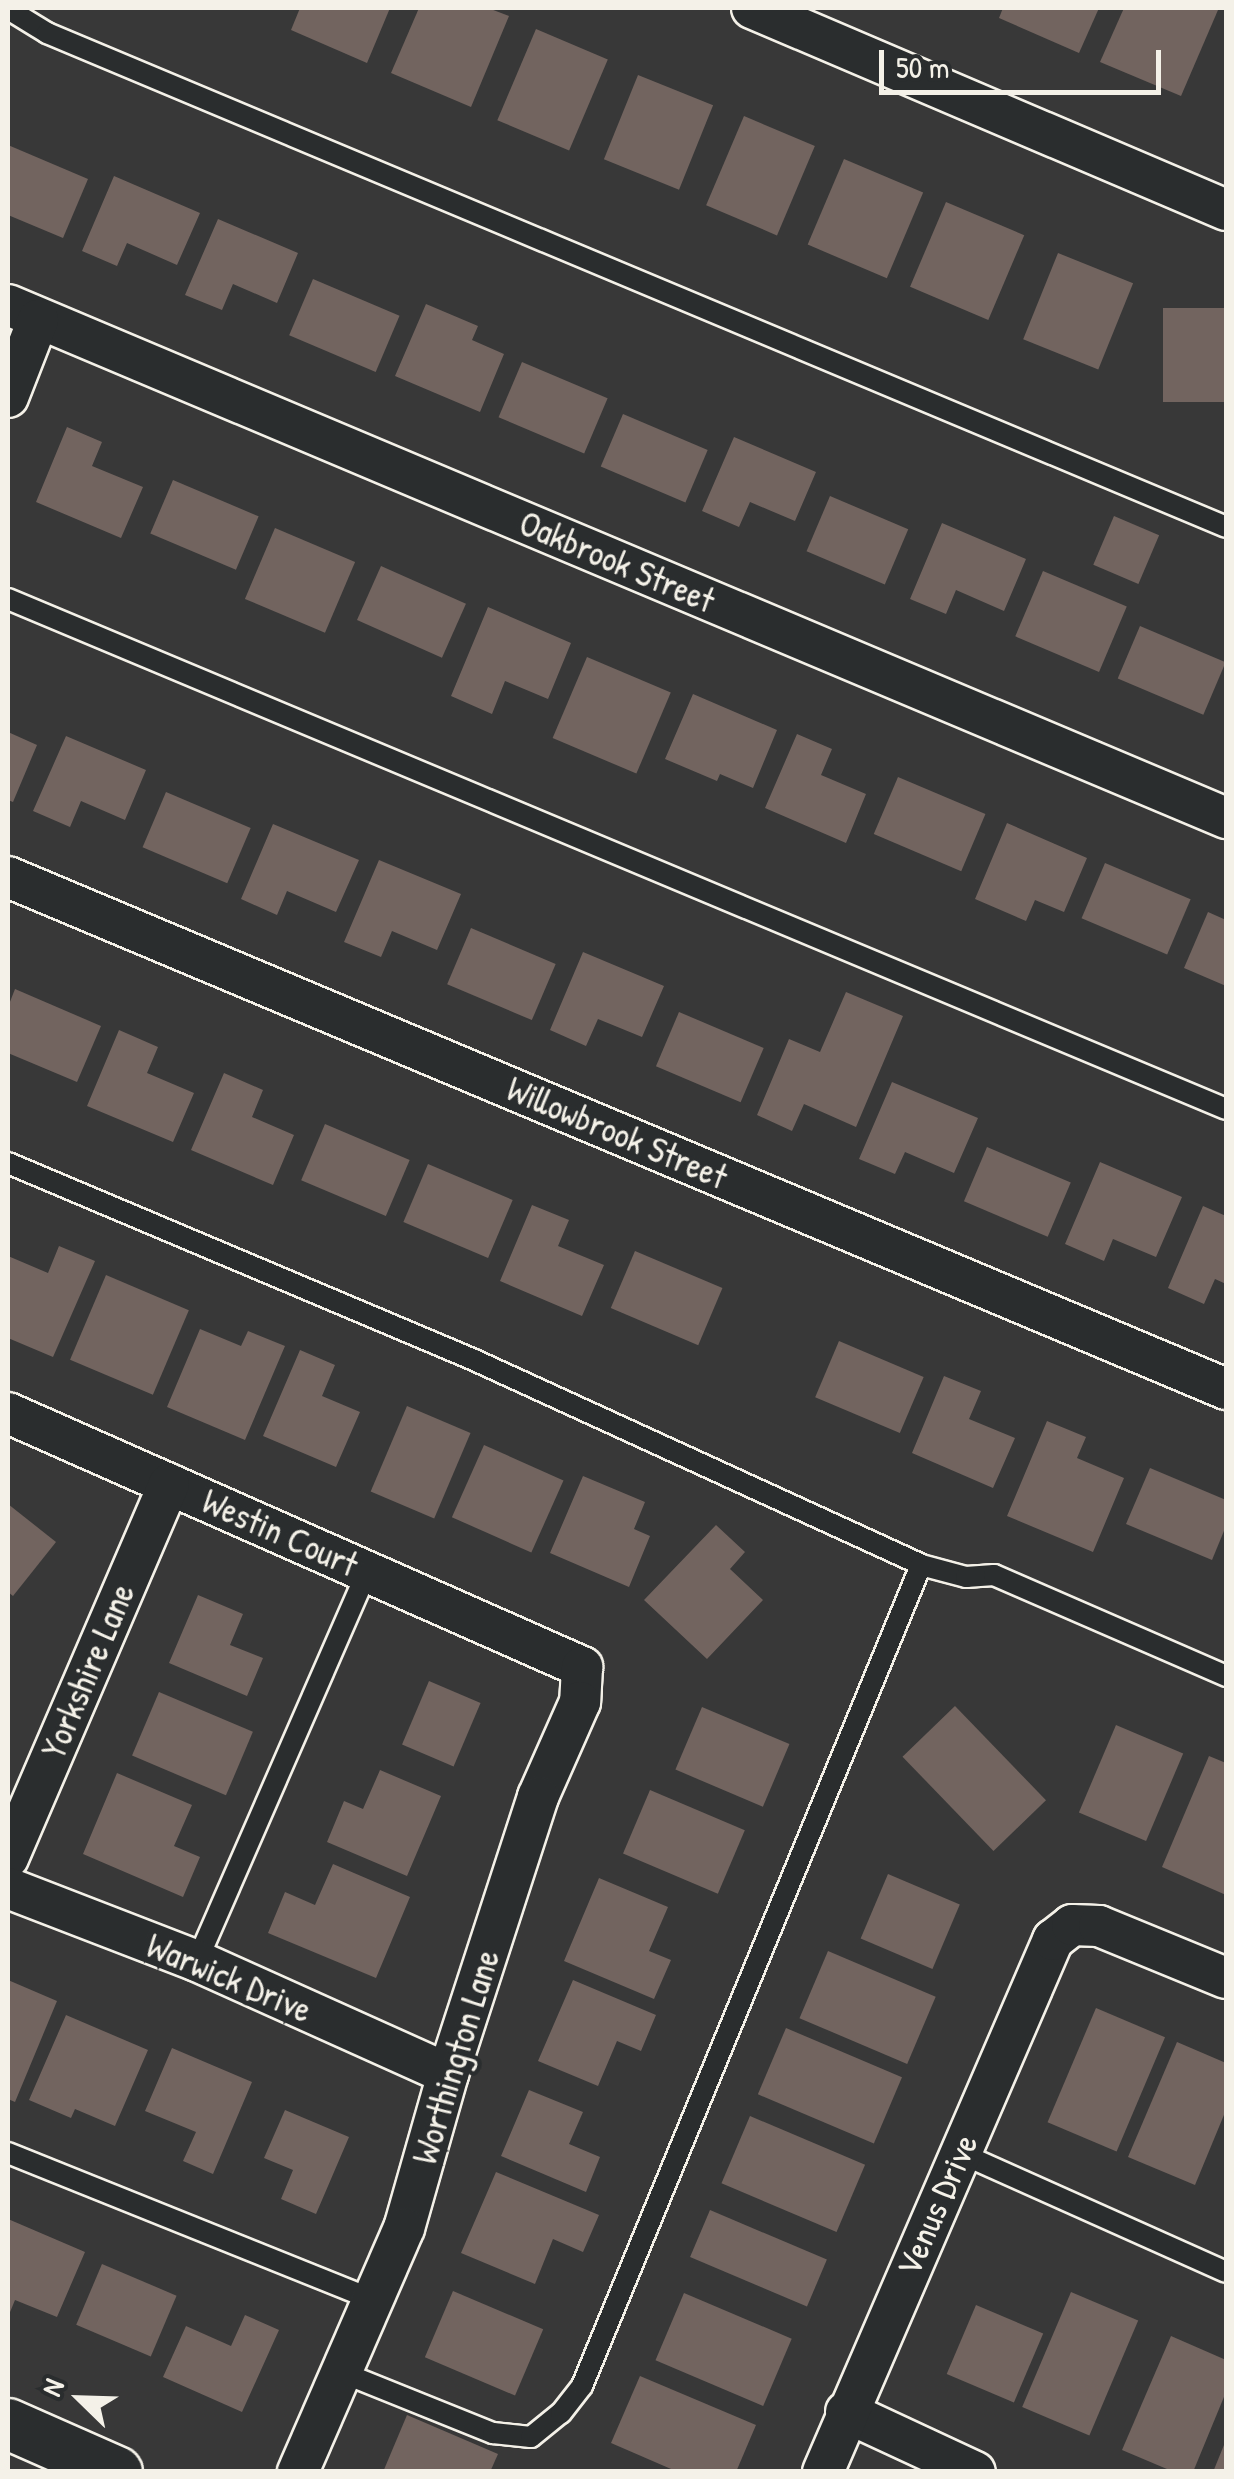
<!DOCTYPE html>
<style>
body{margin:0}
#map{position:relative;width:1234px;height:2479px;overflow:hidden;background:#383838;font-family:"Patrick Hand",sans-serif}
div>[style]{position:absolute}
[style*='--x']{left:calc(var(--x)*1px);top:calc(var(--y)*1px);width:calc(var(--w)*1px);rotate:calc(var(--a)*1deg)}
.building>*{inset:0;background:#72645f;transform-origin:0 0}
.roads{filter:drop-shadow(2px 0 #f4f1e8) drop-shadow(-2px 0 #f4f1e8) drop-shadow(0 2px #f4f1e8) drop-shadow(0 -2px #f4f1e8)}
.service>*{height:20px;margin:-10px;padding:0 10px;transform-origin:10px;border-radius:10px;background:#2a2d2e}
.minor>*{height:40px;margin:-20px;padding:0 20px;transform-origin:20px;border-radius:20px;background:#2a2d2e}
.tertiary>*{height:50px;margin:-25px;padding:0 25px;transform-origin:25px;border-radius:25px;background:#2a2d2e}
span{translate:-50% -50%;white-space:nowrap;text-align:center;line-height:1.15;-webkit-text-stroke:9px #2a2d2e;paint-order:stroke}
.street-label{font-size:35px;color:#f4f1e8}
.frame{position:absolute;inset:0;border:10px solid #f4f1e8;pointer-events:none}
.north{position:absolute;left:30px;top:2349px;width:100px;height:100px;-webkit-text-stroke:8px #2a2d2e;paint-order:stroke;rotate:293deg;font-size:28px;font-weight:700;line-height:40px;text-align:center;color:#f4f1e8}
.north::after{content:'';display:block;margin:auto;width:35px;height:45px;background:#f4f1e8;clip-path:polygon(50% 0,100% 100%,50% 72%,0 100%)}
.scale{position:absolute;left:879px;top:50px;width:282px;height:45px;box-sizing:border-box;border:5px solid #f4f1e8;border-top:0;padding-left:12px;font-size:30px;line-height:35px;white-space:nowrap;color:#f4f1e8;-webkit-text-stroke:8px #2a2d2e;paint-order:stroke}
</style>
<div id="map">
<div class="building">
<i style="clip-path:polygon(300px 8px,390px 8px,367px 63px,291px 30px)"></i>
<i style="clip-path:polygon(419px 8px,488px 8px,509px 16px,471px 107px,391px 73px)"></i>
<i style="clip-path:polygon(1003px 8px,1099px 8px,1079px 53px,999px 18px)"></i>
<i style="clip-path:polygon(1124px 8px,1218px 10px,1181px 96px,1100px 62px)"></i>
<i style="left:536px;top:29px;width:78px;height:99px;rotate:23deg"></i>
<i style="left:638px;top:75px;width:81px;height:91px;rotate:22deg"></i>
<i style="left:744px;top:116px;width:77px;height:97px;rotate:23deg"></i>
<i style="clip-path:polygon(8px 145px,88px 179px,63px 238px,8px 215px)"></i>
<i style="left:844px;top:159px;width:86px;height:93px;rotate:23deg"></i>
<i style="clip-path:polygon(114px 176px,200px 213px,177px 265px,127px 243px,117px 266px,82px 251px)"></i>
<i style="left:946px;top:202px;width:85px;height:92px;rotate:23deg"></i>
<i style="clip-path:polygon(218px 219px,298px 253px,277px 303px,233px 284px,222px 310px,185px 295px)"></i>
<i style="left:1058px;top:253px;width:81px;height:93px;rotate:22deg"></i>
<i style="left:313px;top:279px;width:94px;height:61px;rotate:23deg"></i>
<i style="clip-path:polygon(426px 304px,478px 326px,472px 340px,504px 354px,480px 412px,395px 376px)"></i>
<i style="left:1226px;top:308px;width:94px;height:63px;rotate:90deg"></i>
<i style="left:522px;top:362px;width:93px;height:60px;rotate:23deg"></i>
<i style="left:623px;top:414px;width:92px;height:57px;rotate:23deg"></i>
<i style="clip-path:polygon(67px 427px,102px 442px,92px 466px,143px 487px,121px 538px,36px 502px)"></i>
<i style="clip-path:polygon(734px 437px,816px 472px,795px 521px,750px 502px,739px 527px,702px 511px)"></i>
<i style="left:173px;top:480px;width:93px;height:58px;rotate:23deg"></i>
<i style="left:830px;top:496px;width:85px;height:60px;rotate:23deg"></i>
<i style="left:1114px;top:516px;width:49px;height:53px;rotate:23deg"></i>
<i style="clip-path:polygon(942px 523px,1026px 559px,1004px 611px,956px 590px,946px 614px,910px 599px)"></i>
<i style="left:275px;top:528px;width:87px;height:77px;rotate:23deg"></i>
<i style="left:381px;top:566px;width:93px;height:59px;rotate:24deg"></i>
<i style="left:1043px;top:571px;width:91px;height:71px;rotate:23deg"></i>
<i style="clip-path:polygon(488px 607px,571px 643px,548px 699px,505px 681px,492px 714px,451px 696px)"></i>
<i style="left:1140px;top:626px;width:93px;height:57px;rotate:23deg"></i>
<i style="left:587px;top:657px;width:91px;height:88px;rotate:23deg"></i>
<i style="clip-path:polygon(693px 694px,777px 730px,753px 788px,720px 774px,717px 781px,665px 759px)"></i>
<i style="clip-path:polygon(8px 732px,37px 745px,13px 802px,8px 800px)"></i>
<i style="clip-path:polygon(797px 734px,832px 749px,821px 775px,866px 794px,846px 843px,765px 808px)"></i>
<i style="clip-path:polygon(66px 736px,146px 770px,125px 820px,81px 801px,70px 827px,33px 811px)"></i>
<i style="left:898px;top:777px;width:95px;height:62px;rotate:23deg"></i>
<i style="left:166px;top:792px;width:92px;height:60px;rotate:23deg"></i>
<i style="clip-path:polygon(1007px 823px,1087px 858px,1064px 912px,1035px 900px,1026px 921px,975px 899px)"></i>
<i style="clip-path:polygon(273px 824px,359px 860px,336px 912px,287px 891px,277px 915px,241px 899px)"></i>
<i style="clip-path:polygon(379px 860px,461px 894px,437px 950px,392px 931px,381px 957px,344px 942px)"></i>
<i style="left:1105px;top:863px;width:93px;height:60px;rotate:23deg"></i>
<i style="clip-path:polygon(1208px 912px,1226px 920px,1226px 986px,1184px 968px)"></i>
<i style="left:471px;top:928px;width:92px;height:61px;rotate:23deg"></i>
<i style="clip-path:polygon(583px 952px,664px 986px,642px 1037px,598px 1019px,586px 1046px,550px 1030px)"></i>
<i style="clip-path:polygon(15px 989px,101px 1026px,77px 1082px,8px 1053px,8px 1007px)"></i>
<i style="clip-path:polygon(846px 992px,903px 1016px,856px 1127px,804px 1104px,792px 1131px,757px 1115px,789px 1039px,820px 1052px)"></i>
<i style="left:679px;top:1012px;width:92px;height:59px;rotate:23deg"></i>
<i style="clip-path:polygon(119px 1030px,158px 1047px,147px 1073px,194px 1093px,173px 1142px,87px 1106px)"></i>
<i style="clip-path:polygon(224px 1073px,263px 1090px,252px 1117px,294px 1135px,273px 1185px,191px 1150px)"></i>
<i style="clip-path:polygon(892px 1082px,978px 1118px,954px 1173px,905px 1152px,895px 1174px,859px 1159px)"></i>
<i style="left:325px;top:1124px;width:92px;height:61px;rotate:23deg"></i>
<i style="left:987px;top:1147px;width:91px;height:59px;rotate:23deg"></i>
<i style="clip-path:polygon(1100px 1162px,1182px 1197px,1156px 1257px,1113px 1239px,1104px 1261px,1065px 1244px)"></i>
<i style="left:428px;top:1164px;width:92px;height:63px;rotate:23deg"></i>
<i style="clip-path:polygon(532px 1205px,569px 1220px,558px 1246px,604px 1265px,582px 1316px,500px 1281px)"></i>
<i style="clip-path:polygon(1203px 1206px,1226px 1216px,1226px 1284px,1215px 1279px,1204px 1304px,1168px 1288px)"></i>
<i style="clip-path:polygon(59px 1246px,95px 1261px,53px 1357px,8px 1338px,8px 1256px,48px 1273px)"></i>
<i style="left:635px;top:1251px;width:95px;height:62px;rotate:23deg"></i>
<i style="left:106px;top:1275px;width:90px;height:92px;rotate:23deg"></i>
<i style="clip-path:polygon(200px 1329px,241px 1346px,248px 1331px,285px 1346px,245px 1440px,167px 1407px)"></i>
<i style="left:839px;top:1341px;width:92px;height:61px;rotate:23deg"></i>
<i style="clip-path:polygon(300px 1350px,335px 1365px,322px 1396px,360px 1412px,336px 1467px,263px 1436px)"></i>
<i style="clip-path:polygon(944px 1376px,981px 1391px,969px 1419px,1015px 1438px,993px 1488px,912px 1453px)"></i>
<i style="left:407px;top:1406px;width:69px;height:93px;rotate:23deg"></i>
<i style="clip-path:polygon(1047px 1421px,1086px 1437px,1077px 1458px,1124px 1478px,1093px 1552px,1007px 1516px)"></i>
<i style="left:484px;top:1445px;width:87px;height:79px;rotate:24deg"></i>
<i style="clip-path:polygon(1150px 1468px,1226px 1500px,1226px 1526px,1212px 1560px,1126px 1524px)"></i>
<i style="clip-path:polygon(583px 1476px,645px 1502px,634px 1529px,650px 1536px,629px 1587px,550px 1553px)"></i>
<i style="clip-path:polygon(8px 1504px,56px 1542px,13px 1596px,8px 1592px)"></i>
<i style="clip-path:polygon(716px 1525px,745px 1552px,730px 1569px,763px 1600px,707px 1659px,644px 1600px)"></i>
<i style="clip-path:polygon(198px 1595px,243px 1614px,230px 1645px,263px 1658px,247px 1696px,169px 1663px)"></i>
<i style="left:429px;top:1681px;width:56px;height:69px;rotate:23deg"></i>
<i style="left:159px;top:1692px;width:102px;height:69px;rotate:23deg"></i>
<i style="left:955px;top:1706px;width:131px;height:73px;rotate:46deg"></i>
<i style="left:702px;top:1707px;width:95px;height:68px;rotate:23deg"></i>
<i style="left:1116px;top:1725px;width:73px;height:95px;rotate:23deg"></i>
<i style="clip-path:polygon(1209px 1756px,1226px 1763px,1226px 1895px,1162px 1867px)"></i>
<i style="clip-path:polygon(380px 1770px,441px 1796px,407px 1876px,327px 1842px,344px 1801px,363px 1809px)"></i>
<i style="clip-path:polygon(117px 1773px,192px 1805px,174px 1846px,200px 1857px,183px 1897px,83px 1854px)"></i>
<i style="left:650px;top:1790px;width:103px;height:69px;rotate:23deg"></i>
<i style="clip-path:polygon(333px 1864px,410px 1897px,376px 1978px,268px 1933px,285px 1892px,315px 1905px)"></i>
<i style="left:888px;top:1874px;width:78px;height:70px;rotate:23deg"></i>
<i style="clip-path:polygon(599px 1878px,668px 1907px,649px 1951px,671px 1960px,654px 1999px,564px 1961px)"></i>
<i style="left:828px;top:1951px;width:117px;height:73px;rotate:23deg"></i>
<i style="clip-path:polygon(8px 1980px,57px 2001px,15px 2102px,8px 2099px)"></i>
<i style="clip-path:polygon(573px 1980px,656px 2015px,641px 2051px,617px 2041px,598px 2086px,538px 2061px)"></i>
<i style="left:1096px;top:2008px;width:75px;height:124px;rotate:23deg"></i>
<i style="clip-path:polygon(66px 2015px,148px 2050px,115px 2126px,75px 2109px,71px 2118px,29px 2100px)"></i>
<i style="left:786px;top:2028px;width:126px;height:72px;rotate:23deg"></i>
<i style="clip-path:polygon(1177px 2042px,1226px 2063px,1226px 2110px,1195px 2185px,1128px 2157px)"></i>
<i style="clip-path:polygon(172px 2048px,252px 2082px,213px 2174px,183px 2161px,196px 2132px,145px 2111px)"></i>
<i style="clip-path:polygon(529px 2090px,583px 2112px,569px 2144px,600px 2157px,586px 2192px,501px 2156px)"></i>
<i style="clip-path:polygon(285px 2110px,349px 2137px,316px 2214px,281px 2199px,293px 2170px,264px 2158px)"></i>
<i style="left:750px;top:2116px;width:125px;height:73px;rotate:23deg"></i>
<i style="clip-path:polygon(496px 2172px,599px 2215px,583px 2252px,553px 2239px,535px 2284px,461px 2253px)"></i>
<i style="left:710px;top:2210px;width:127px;height:51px;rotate:23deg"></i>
<i style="clip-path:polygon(8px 2219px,85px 2252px,57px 2317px,15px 2300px,8px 2317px)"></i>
<i style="left:102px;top:2264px;width:81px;height:66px;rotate:23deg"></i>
<i style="left:453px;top:2291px;width:98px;height:72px;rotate:23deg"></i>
<i style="left:1071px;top:2292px;width:73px;height:125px;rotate:23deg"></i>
<i style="left:684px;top:2293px;width:117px;height:73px;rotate:23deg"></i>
<i style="left:976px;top:2305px;width:73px;height:75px;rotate:23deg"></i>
<i style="clip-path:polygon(245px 2315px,279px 2330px,242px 2412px,163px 2377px,186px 2326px,231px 2346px)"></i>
<i style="clip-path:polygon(1171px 2336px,1226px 2360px,1226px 2392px,1193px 2472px,1174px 2472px,1122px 2450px)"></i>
<i style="clip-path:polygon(640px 2376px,756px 2425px,736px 2472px,678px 2472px,611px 2443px)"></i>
<i style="clip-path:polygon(407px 2415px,498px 2454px,490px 2472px,383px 2472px)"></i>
<i style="clip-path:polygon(1226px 2440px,1226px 2472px,1213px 2472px)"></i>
</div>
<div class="roads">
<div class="service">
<i style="--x:8;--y:9;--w:46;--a:31.6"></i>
<i style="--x:47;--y:33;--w:1278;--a:22.73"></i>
<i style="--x:8;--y:599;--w:1320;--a:22.72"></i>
<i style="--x:8;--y:1163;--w:504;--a:22.9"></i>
<i style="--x:472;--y:1359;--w:494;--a:24.6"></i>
<i style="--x:921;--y:1565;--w:47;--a:14.9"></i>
<i style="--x:966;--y:1577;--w:28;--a:-4"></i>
<i style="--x:994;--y:1575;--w:253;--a:23.5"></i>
<i style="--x:197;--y:1961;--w:425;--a:-66.4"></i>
<i style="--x:8;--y:2153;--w:393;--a:21.9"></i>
<i style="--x:960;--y:2153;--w:291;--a:24.1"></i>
<i style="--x:341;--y:2372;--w:164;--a:21.9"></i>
<i style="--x:493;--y:2433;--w:38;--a:6"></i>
<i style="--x:531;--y:2437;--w:38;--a:-39"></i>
<i style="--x:561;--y:2413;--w:34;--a:-52"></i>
<i style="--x:582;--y:2386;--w:888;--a:-67.56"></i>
</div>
<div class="minor">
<i style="--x:752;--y:8;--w:515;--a:23.08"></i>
<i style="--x:8;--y:305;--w:1322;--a:22.84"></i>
<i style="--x:8;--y:397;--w:83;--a:-68.7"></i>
<i style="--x:8;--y:877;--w:1321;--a:22.8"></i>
<i style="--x:8;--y:1413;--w:628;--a:23.87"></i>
<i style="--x:582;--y:1667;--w:35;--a:93"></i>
<i style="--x:580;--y:1702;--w:104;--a:113.9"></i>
<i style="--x:538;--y:1797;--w:291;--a:108"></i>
<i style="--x:448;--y:2074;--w:160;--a:105.9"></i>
<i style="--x:404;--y:2228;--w:266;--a:113.5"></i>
<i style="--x:8;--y:1858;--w:407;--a:-66.7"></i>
<i style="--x:8;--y:1888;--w:203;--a:21.1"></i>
<i style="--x:197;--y:1961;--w:275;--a:24.2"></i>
<i style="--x:846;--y:2412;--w:142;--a:24.9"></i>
<i style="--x:823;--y:2472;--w:580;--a:-66.62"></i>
<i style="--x:1053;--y:1940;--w:24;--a:-38"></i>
<i style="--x:1072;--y:1925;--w:27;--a:2"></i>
<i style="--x:1099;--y:1926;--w:137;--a:22.3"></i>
</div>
<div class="tertiary">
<i style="--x:8;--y:2424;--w:119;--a:23.8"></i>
</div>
</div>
<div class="street-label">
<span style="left:617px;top:562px;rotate:23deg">Oakbrook Street</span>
<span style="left:617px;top:1133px;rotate:23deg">Willowbrook Street</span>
<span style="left:280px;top:1533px;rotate:24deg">Westin Court</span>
<span style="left:88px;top:1671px;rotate:-67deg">Yorkshire Lane</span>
<span style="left:229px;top:1978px;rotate:23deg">Warwick Drive</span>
<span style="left:456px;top:2057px;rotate:-73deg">Worthington Lane</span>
<span style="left:937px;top:2205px;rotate:-66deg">Venus Drive</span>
</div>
<div class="frame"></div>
<div class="north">N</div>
<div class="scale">50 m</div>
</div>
